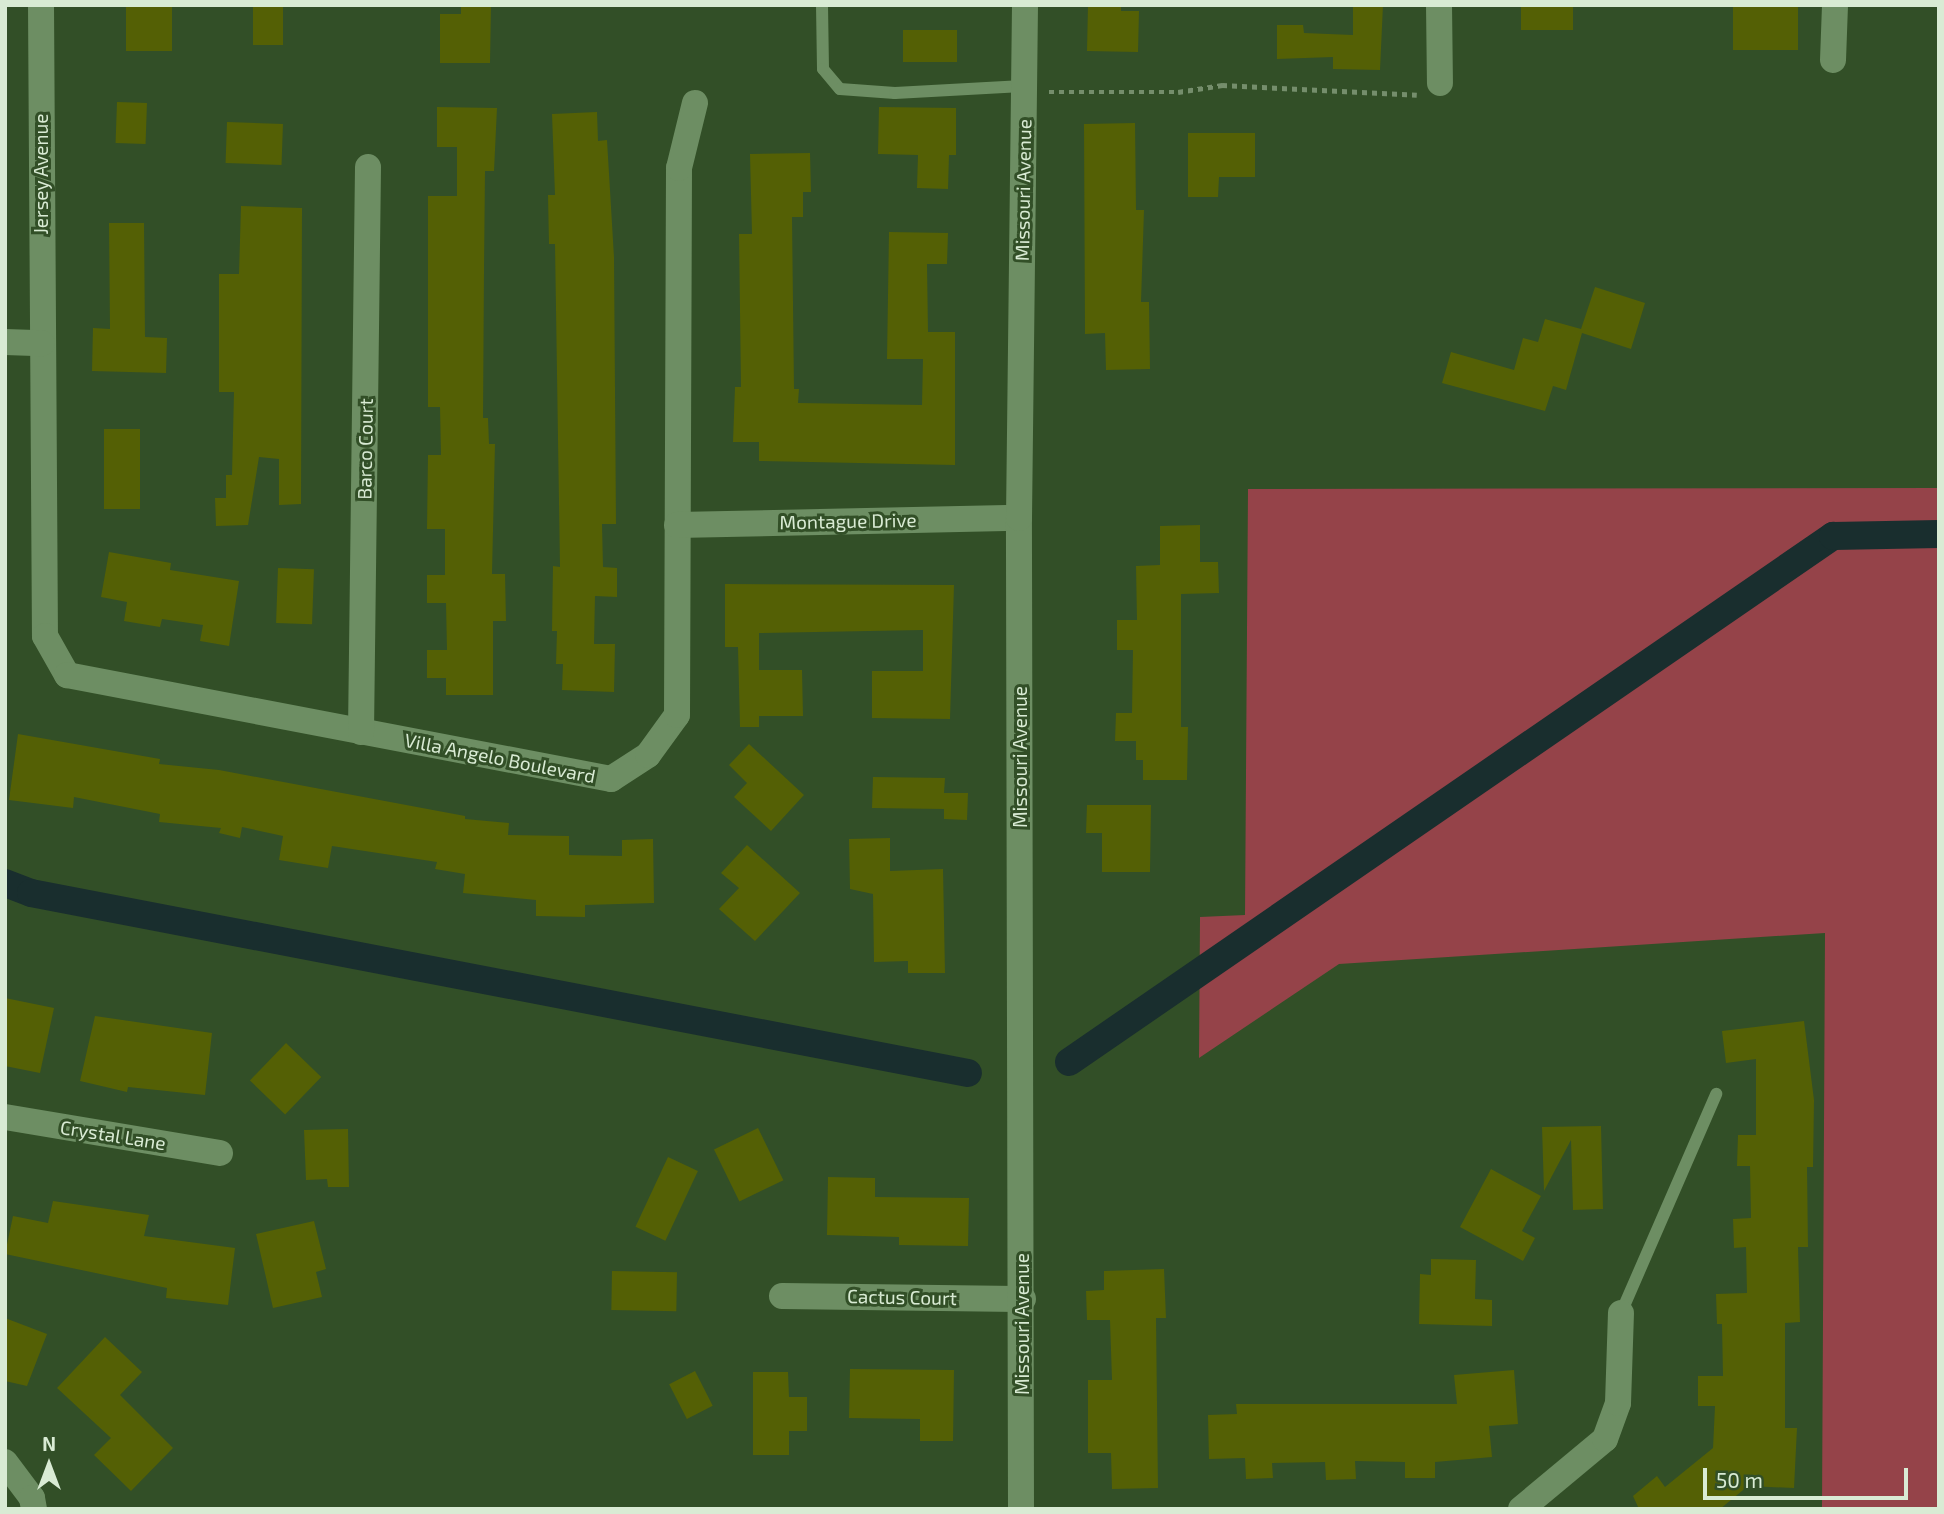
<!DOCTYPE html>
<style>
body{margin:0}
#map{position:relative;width:1944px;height:1514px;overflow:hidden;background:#324f27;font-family:"Exo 2",sans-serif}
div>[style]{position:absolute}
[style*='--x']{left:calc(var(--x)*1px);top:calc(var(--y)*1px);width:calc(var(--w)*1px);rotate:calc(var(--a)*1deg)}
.green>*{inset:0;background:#954349}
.canal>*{height:28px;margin:-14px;padding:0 14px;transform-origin:14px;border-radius:14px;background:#192e2e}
.building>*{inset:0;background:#546005;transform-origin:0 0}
.path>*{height:4.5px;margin-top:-2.25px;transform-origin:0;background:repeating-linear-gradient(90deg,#758e6c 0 5px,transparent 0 10px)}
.service>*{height:12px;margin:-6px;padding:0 6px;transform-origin:6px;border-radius:6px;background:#6d8e63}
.minor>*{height:26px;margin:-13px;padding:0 13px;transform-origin:13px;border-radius:13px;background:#6d8e63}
span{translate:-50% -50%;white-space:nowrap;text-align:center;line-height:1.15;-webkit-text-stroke:6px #324f27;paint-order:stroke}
.street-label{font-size:19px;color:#d9ebd4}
.frame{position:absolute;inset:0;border:7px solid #d9ebd4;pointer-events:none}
.north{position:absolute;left:14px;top:1430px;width:70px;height:70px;-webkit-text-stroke:5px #324f27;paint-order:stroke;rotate:0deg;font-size:19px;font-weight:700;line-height:28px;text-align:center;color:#d9ebd4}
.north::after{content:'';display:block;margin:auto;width:24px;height:32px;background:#d9ebd4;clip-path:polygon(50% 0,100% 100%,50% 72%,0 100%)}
.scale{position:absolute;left:1703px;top:1468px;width:205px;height:32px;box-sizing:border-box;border:4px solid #d9ebd4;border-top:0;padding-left:9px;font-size:21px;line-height:24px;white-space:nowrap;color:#d9ebd4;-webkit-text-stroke:5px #324f27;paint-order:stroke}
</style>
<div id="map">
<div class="green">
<i style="clip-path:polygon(1939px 488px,1939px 1509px,1822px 1509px,1825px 933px,1339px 964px,1199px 1058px,1200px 917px,1245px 915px,1248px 489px)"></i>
</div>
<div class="canal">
<i style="--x:5;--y:883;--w:28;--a:21"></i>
<i style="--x:31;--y:893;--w:954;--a:10.87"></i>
<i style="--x:1069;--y:1062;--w:928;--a:-34.55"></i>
<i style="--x:1833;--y:536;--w:106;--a:-1.1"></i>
</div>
<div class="building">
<i style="left:126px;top:5px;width:46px;height:46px"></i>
<i style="left:253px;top:5px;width:30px;height:40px"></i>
<i style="clip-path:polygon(461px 5px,491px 5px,490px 63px,440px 63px,440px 14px,461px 14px)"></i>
<i style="clip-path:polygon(1088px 5px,1121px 5px,1121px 11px,1139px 11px,1138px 52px,1087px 51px)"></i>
<i style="clip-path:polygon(1353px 5px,1383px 5px,1380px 70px,1333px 69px,1333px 57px,1277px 59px,1277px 25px,1303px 25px,1304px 33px,1353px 35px)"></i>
<i style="left:1521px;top:5px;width:52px;height:25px"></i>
<i style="left:1733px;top:5px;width:65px;height:45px"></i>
<i style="left:957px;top:30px;width:32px;height:54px;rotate:90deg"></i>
<i style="left:117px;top:102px;width:30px;height:41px;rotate:2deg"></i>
<i style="clip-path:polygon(437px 107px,497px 108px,494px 171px,485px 171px,484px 270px,483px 418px,488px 418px,489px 444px,495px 444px,492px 574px,505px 574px,506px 621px,493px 621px,493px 695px,446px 695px,446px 678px,427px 678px,427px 650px,447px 650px,446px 603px,427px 603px,427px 575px,445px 575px,445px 529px,427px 529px,428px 455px,441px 455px,440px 407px,428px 407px,428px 196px,457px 196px,457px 147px,437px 147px)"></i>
<i style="clip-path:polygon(879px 107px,956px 108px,956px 155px,949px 155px,948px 189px,917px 188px,918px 155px,878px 154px)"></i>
<i style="clip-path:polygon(597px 112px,598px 141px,607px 140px,614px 257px,616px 524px,602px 524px,603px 567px,617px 568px,617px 597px,595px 596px,594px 644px,615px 644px,614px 692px,562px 690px,563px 664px,556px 664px,557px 631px,552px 631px,553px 566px,560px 567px,555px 244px,549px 244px,548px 195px,555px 195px,552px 114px)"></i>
<i style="left:227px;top:122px;width:56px;height:41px;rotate:2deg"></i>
<i style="clip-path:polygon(1135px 123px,1136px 210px,1144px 210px,1141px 302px,1149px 302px,1150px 369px,1106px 370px,1105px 333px,1085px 334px,1084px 124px)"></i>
<i style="clip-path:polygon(1188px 133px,1255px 133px,1255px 177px,1219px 177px,1218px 197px,1188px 197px)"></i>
<i style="clip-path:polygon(810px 153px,811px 192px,803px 192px,803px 217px,792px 217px,794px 389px,799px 389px,798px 403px,922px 405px,923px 359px,887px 359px,889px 232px,948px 233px,947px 264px,927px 264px,928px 332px,955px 332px,955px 465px,759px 461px,759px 442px,733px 442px,735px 387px,741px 387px,739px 234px,752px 234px,750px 154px)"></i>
<i style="clip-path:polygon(241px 206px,302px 208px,301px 504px,279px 505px,279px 459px,259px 457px,248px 525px,216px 526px,215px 498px,226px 498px,226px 475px,232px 475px,234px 392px,219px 392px,219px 274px,239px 274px)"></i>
<i style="clip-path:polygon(109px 223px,144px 223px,145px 337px,167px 338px,166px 373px,92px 371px,93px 328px,110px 329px)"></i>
<i style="clip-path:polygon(1595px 287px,1645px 303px,1631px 349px,1582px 333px,1566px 390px,1553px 386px,1545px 411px,1442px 383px,1451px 352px,1514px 370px,1523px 338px,1538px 342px,1545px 319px,1581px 329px)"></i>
<i style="left:104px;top:429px;width:36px;height:80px"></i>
<i style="clip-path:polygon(1200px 525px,1200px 562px,1218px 562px,1219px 593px,1181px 594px,1181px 727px,1188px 727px,1187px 780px,1143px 780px,1143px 760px,1136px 760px,1136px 741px,1115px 741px,1116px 713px,1132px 713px,1133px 650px,1117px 650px,1117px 620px,1137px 620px,1136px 566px,1160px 565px,1160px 526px)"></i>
<i style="clip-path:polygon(109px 552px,171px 563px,170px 570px,239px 581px,229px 646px,200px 641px,203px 625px,162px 619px,160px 627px,124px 621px,127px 602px,101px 597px)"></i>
<i style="left:278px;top:568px;width:36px;height:55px;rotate:2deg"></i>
<i style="clip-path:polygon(725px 584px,954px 585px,950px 719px,872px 718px,872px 671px,923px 671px,923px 630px,759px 633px,759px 670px,802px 670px,803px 716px,759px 716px,759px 727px,740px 727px,738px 647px,725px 647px)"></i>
<i style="clip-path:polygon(18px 734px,160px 759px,159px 764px,219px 770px,465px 816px,465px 819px,509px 823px,508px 835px,569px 836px,569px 855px,622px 856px,622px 840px,653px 839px,654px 903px,585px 905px,585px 917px,536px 916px,536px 900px,463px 893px,465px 874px,435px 869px,437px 862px,332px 846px,328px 868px,279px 860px,283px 836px,242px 827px,240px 838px,219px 833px,221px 828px,159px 822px,160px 814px,74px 797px,73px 808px,9px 800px)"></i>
<i style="clip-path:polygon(749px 744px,804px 795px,771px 831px,734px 797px,747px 783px,729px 765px)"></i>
<i style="clip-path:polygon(873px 777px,945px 778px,944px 793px,968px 793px,967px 820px,944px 819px,944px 809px,872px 808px)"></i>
<i style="clip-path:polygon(1087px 805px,1151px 805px,1150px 872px,1102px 872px,1102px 833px,1086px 833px)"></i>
<i style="clip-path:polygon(890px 838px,890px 871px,943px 869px,945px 973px,908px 973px,908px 961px,874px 962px,873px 894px,850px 889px,849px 839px)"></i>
<i style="clip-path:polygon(747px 845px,800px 893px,755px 941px,719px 909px,739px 888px,721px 873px)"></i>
<i style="clip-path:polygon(5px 998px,54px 1008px,40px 1073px,5px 1066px)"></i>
<i style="clip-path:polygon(95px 1016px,212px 1033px,205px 1095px,128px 1087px,127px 1092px,80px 1081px)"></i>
<i style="clip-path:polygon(1804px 1021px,1814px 1100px,1813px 1167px,1807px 1167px,1808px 1247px,1798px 1247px,1800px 1322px,1785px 1323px,1785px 1428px,1797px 1428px,1794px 1488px,1748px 1486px,1720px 1509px,1639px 1509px,1633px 1496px,1657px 1476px,1665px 1487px,1713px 1448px,1715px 1406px,1698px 1406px,1698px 1376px,1723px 1376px,1722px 1324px,1717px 1324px,1716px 1294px,1747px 1293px,1746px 1247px,1734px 1248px,1733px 1219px,1751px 1218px,1750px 1166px,1737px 1166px,1738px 1135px,1756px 1135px,1756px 1059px,1726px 1063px,1722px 1031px)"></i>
<i style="left:286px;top:1043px;width:49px;height:52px;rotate:44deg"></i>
<i style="clip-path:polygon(1601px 1126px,1603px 1209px,1573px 1210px,1571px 1140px,1544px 1191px,1542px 1127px)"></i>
<i style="left:758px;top:1128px;width:58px;height:49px;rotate:64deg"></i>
<i style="clip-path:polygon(348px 1129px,349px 1187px,328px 1187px,327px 1179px,306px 1180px,304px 1130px)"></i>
<i style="left:668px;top:1157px;width:33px;height:77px;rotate:25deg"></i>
<i style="clip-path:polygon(1491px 1169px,1541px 1196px,1522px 1231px,1535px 1238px,1523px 1261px,1460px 1227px)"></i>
<i style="clip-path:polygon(828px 1177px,875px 1178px,875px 1197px,969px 1198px,968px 1246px,899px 1245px,899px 1237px,827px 1235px)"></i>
<i style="clip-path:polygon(53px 1201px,149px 1215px,144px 1236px,235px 1248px,228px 1305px,166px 1298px,167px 1288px,5px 1254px,13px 1216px,48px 1223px)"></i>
<i style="clip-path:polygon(314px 1221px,326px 1269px,316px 1272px,322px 1297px,273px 1308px,256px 1234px)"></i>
<i style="clip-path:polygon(1431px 1259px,1476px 1260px,1475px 1299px,1492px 1300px,1492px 1326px,1419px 1324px,1420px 1274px,1431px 1275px)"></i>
<i style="clip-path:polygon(1164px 1269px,1166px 1318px,1156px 1318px,1158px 1488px,1112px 1489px,1111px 1453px,1088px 1453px,1088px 1380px,1112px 1380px,1110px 1320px,1087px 1320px,1086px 1291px,1104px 1290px,1104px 1271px)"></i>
<i style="left:612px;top:1271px;width:65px;height:39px;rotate:1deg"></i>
<i style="clip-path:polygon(5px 1318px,47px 1334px,27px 1386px,5px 1381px)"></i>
<i style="clip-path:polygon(105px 1337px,142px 1372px,120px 1395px,173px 1448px,131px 1491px,94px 1455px,111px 1438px,57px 1388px)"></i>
<i style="clip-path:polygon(850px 1369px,954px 1370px,953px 1441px,920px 1441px,920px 1419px,849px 1418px)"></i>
<i style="clip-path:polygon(1514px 1370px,1518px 1424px,1489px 1426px,1492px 1457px,1435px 1462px,1435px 1478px,1405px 1478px,1405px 1462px,1355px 1461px,1356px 1479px,1326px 1480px,1325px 1462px,1272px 1463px,1273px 1478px,1246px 1479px,1245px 1458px,1209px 1459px,1208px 1415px,1237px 1414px,1236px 1404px,1457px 1404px,1454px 1375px)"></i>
<i style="left:695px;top:1371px;width:39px;height:29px;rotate:63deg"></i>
<i style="clip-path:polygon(753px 1372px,788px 1372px,789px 1397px,807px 1397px,807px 1431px,789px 1431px,789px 1455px,753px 1455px)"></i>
</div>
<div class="path">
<i style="--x:1049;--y:92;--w:129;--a:0"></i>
<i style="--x:1178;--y:92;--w:45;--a:-9"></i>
<i style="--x:1222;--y:85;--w:195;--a:2.9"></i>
</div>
<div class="service">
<i style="--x:822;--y:5;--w:64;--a:89.1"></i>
<i style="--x:823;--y:69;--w:26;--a:50"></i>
<i style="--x:840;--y:89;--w:55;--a:4.2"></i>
<i style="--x:895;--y:93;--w:130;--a:-3.1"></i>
<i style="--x:1621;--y:1313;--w:239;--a:-66.5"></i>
</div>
<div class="minor">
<i style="--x:41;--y:5;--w:631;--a:89.64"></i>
<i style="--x:45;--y:636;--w:45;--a:60.6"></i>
<i style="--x:67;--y:675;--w:554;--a:10.82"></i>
<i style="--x:611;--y:779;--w:44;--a:-33"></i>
<i style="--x:648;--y:755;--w:49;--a:-54.1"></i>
<i style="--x:677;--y:715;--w:547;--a:-89.79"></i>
<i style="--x:679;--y:168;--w:67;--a:-76.2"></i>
<i style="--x:1439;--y:5;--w:78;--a:89.3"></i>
<i style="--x:1833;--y:60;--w:55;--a:-87.9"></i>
<i style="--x:5;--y:342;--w:37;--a:2"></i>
<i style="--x:677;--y:525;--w:342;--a:-1.2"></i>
<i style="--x:361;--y:732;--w:565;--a:-89.29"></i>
<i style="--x:5;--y:1117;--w:218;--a:9.5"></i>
<i style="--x:782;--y:1296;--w:241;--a:0.7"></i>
<i style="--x:5;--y:1462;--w:45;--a:53.1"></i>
<i style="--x:32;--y:1498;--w:11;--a:80"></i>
<i style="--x:1021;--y:1509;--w:991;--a:-90.12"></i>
<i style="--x:1019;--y:518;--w:513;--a:-89.33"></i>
<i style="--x:1521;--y:1509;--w:109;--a:-39.8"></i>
<i style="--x:1605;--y:1439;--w:38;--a:-70"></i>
<i style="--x:1618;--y:1403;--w:90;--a:-88.1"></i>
</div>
<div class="street-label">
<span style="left:41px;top:174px;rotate:-90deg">Jersey Avenue</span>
<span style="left:1023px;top:190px;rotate:-89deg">Missouri Avenue</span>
<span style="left:365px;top:449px;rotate:-89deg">Barco Court</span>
<span style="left:848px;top:521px;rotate:-1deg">Montague Drive</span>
<span style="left:1020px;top:757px;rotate:-90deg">Missouri Avenue</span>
<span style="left:500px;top:758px;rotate:11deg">Villa Angelo Boulevard</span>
<span style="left:113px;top:1135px;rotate:9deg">Crystal Lane</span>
<span style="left:902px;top:1297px;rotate:1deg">Cactus Court</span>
<span style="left:1022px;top:1324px;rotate:-90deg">Missouri Avenue</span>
</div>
<div class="frame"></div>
<div class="north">N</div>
<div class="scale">50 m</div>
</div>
